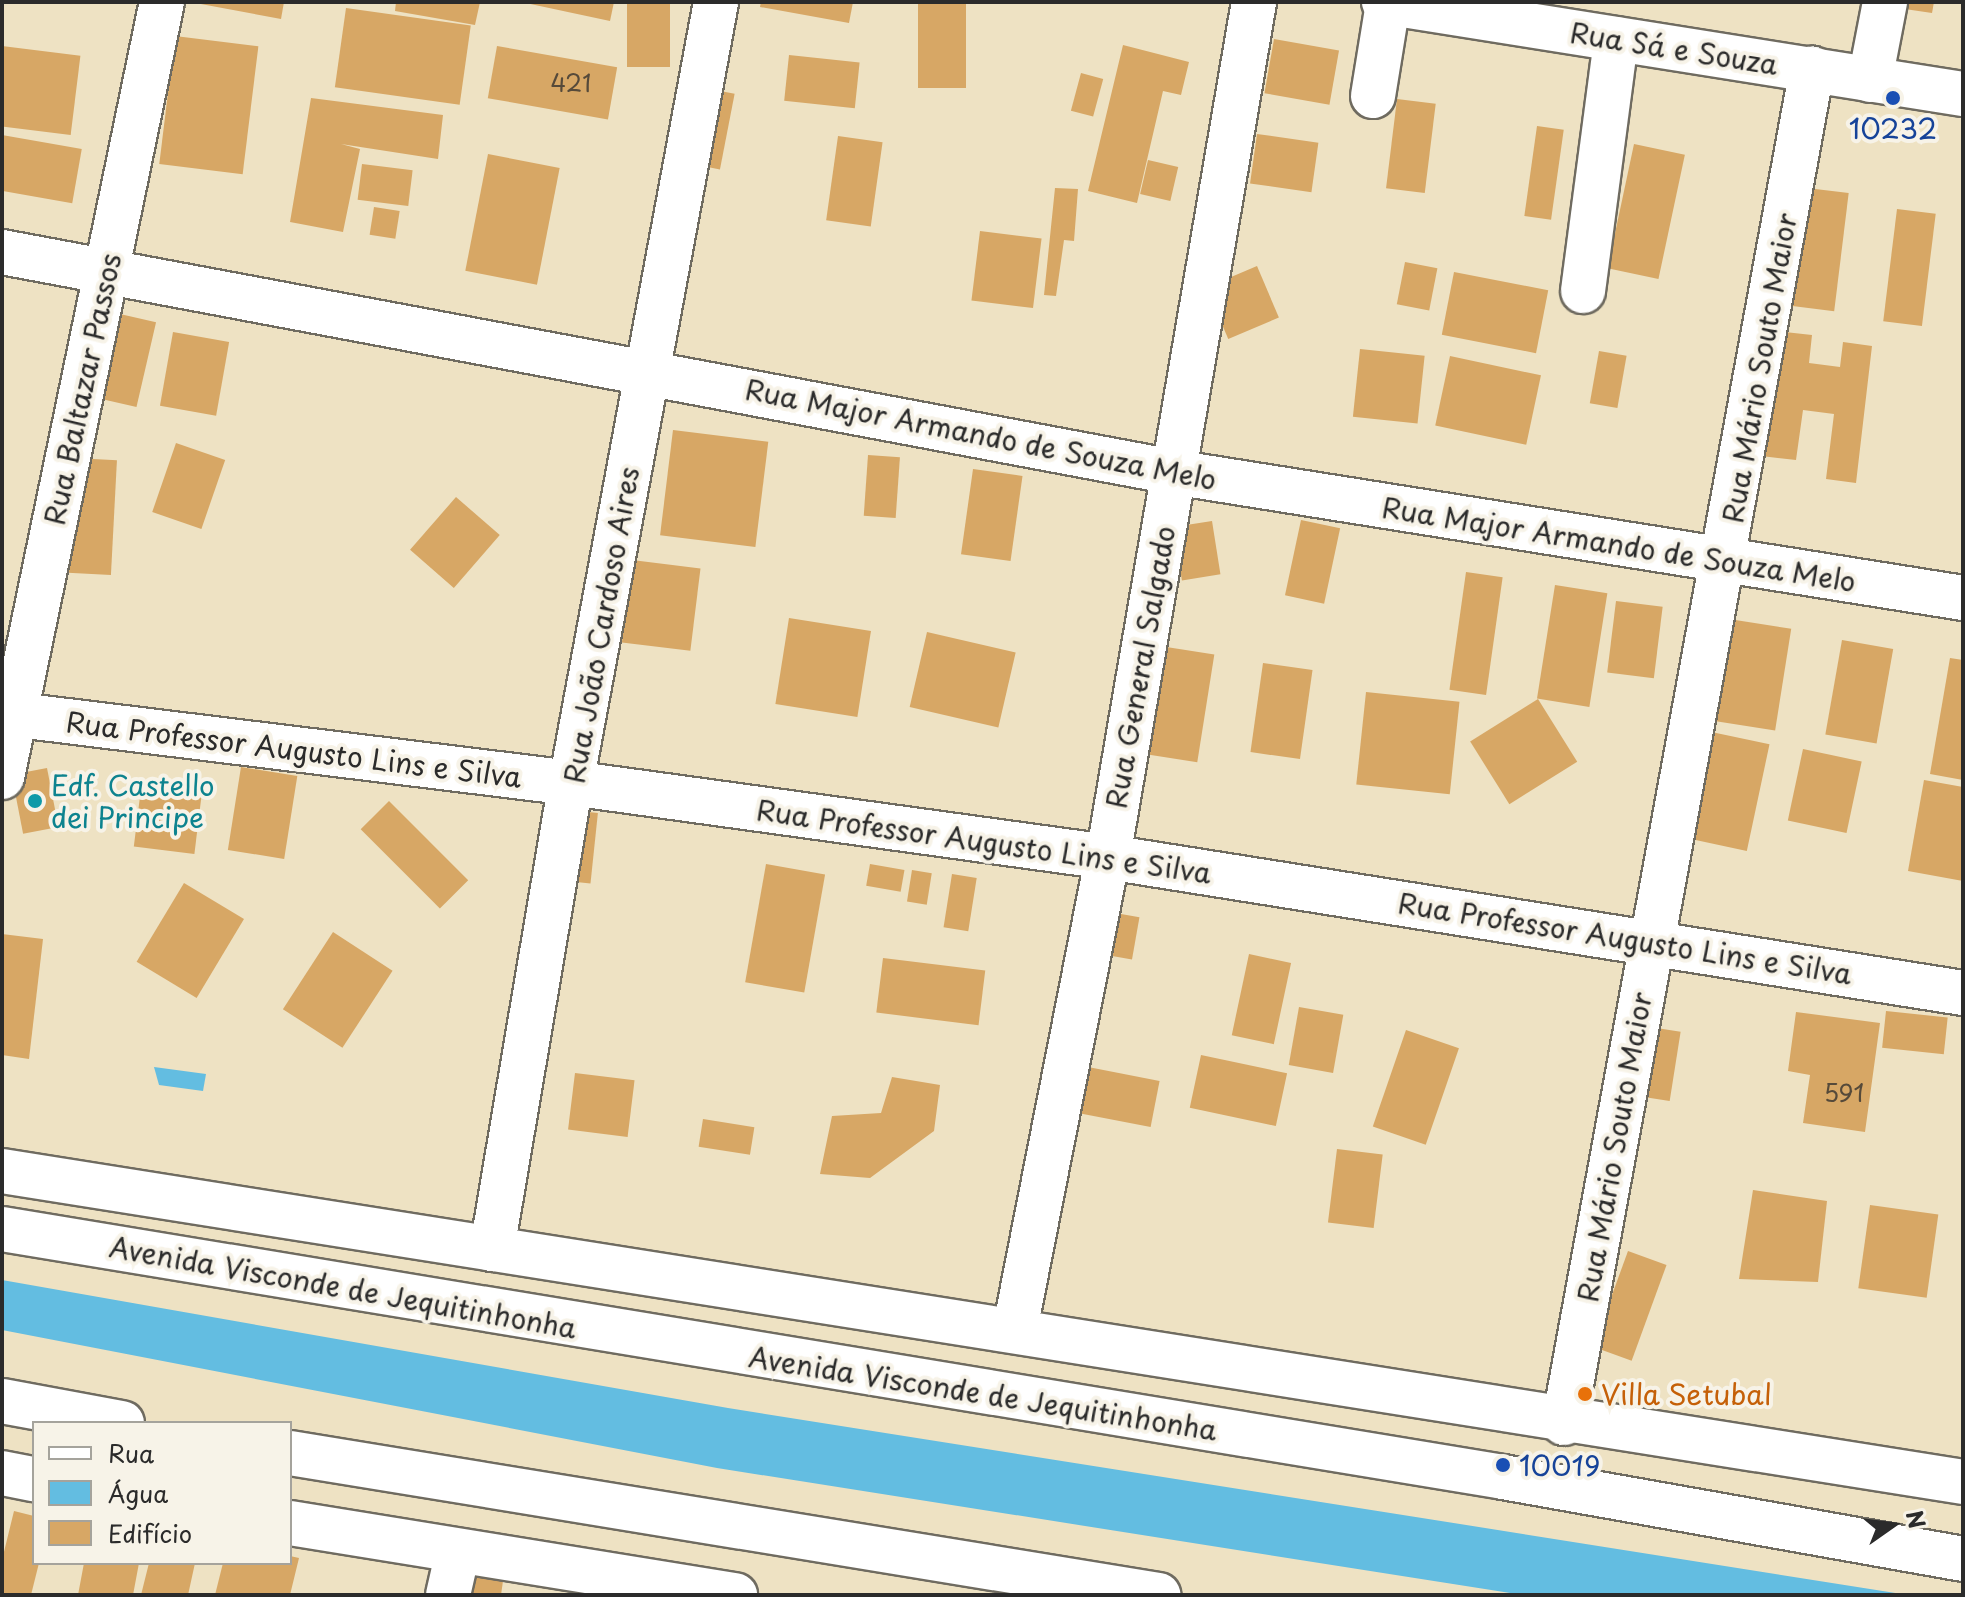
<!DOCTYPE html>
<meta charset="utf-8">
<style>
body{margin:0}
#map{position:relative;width:1965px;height:1597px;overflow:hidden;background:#eee2c3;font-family:"Playpen Sans",sans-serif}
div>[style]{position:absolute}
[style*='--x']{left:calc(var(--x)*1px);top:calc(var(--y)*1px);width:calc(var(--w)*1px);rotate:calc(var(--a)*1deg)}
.water>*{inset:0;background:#63bde1}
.building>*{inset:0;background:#d7a765;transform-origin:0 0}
.roads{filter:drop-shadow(2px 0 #6f6b60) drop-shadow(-2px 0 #6f6b60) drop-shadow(0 2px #6f6b60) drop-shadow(0 -2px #6f6b60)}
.minor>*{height:44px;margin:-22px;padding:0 22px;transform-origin:22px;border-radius:22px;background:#fff}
.major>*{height:44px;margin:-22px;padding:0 22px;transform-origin:22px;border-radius:22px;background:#fff}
.dots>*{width:22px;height:22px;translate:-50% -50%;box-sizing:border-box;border:4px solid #f7f3e8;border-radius:50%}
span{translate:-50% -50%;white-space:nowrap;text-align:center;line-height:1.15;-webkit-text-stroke:8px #f7f3e8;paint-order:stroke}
.number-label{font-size:24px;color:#564a3a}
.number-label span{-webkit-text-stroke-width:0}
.street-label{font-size:28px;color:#2b2b2b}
.transit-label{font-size:28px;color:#164399}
.left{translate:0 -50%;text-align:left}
.culture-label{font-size:28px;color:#0d838f}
.food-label{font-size:28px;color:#c56008}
.frame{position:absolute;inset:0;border:4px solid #2b2b2b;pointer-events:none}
.legend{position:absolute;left:32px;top:1421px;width:260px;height:144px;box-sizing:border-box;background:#f7f3e8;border:2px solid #a5a39c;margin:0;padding:10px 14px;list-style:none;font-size:24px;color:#2b2b2b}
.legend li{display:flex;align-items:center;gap:16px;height:40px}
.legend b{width:40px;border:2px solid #a5a39c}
.north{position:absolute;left:1853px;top:1485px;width:80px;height:80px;-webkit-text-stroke:6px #f7f3e8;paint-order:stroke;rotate:76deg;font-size:22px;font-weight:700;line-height:32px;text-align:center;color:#2b2b2b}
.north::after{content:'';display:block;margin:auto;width:28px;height:36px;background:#2b2b2b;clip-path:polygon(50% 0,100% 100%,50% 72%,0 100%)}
</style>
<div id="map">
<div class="water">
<i style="clip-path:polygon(154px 1067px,206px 1074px,203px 1091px,159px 1085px)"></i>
<i style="clip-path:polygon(2px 1280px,728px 1408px,1908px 1595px,1523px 1595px,717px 1468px,2px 1330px)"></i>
</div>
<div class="building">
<i style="clip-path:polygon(190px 2px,284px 2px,281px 19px)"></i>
<i style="clip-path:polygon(396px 2px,480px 2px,475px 25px,395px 11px)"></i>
<i style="clip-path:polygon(521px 2px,614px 2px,610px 21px)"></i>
<i style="left:627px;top:2px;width:43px;height:65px"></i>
<i style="clip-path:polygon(761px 2px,853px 2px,849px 23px,760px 7px)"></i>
<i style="left:918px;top:2px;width:48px;height:86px"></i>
<i style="clip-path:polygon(1899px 2px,1934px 2px,1932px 13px,1898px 8px)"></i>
<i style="left:346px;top:8px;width:126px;height:80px;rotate:8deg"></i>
<i style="left:175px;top:36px;width:84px;height:129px;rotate:7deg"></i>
<i style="left:1274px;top:39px;width:66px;height:55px;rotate:10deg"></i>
<i style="clip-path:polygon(1123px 45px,1189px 62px,1181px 95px,1163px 91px,1137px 203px,1088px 191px)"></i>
<i style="left:2px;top:46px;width:79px;height:80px;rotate:7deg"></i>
<i style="left:497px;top:46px;width:122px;height:53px;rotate:10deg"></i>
<i style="left:789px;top:55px;width:71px;height:46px;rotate:6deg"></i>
<i style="left:1081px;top:73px;width:23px;height:39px;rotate:15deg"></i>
<i style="left:715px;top:90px;width:20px;height:77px;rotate:11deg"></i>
<i style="clip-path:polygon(311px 98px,443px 115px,438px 159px,341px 144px,360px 149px,343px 232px,290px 222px)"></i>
<i style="left:1397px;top:99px;width:39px;height:90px;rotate:7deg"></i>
<i style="left:1537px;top:126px;width:27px;height:91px;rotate:8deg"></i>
<i style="left:1257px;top:134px;width:62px;height:50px;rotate:8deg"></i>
<i style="left:2px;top:135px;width:81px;height:55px;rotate:10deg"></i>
<i style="left:838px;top:136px;width:45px;height:85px;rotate:8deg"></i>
<i style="left:1634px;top:144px;width:52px;height:127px;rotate:12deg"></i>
<i style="left:488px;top:154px;width:73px;height:119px;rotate:11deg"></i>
<i style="left:1148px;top:160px;width:31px;height:35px;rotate:13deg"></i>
<i style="left:362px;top:164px;width:51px;height:36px;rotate:7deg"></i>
<i style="clip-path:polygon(1055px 188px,1078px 189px,1074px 241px,1064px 240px,1056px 296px,1044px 295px)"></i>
<i style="left:1807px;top:188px;width:42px;height:119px;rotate:7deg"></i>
<i style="left:374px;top:207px;width:26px;height:28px;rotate:9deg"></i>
<i style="left:1897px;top:209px;width:39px;height:113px;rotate:7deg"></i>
<i style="left:980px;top:231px;width:62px;height:70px;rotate:7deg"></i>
<i style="left:1405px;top:262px;width:33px;height:43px;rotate:11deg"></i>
<i style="left:1257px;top:266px;width:56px;height:55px;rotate:67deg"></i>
<i style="left:1454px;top:272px;width:96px;height:64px;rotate:11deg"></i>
<i style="left:120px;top:314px;width:37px;height:87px;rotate:13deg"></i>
<i style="clip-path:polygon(1776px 331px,1812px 335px,1809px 363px,1840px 367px,1843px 342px,1872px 346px,1856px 483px,1826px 479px,1834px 414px,1803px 410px,1796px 460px,1761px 456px)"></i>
<i style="left:173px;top:332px;width:57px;height:75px;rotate:10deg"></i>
<i style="left:1360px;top:349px;width:65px;height:68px;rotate:6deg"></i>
<i style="left:1599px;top:351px;width:28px;height:53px;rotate:10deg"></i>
<i style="left:1450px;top:356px;width:93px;height:71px;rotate:12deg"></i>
<i style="left:673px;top:430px;width:96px;height:106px;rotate:7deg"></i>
<i style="left:176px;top:443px;width:52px;height:73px;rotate:19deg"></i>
<i style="left:868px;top:455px;width:32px;height:61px;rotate:4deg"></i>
<i style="left:74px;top:458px;width:43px;height:115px;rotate:3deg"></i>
<i style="left:973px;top:469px;width:50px;height:86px;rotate:8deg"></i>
<i style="left:456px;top:497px;width:58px;height:70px;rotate:41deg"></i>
<i style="left:1301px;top:520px;width:40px;height:77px;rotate:12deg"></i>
<i style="left:1212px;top:521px;width:54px;height:39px;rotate:81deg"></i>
<i style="left:632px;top:560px;width:69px;height:83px;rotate:7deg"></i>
<i style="left:1466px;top:572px;width:37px;height:119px;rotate:8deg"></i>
<i style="left:1555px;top:585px;width:53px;height:115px;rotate:9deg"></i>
<i style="left:1616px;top:601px;width:47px;height:72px;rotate:7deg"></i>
<i style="left:789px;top:618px;width:83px;height:87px;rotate:9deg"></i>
<i style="left:1729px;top:619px;width:63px;height:103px;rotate:9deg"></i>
<i style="left:927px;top:632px;width:91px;height:77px;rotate:13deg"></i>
<i style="left:1842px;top:640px;width:52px;height:96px;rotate:10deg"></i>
<i style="left:1160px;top:646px;width:55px;height:109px;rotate:9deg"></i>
<i style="clip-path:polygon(1950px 658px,1963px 660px,1963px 780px,1930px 774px)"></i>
<i style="left:1263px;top:663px;width:50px;height:90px;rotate:8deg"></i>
<i style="left:1366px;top:692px;width:94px;height:93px;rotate:6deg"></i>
<i style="left:1538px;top:699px;width:74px;height:80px;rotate:58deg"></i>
<i style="left:1702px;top:730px;width:69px;height:109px;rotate:12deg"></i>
<i style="left:1803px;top:749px;width:60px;height:73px;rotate:12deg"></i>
<i style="left:241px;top:767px;width:57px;height:84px;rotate:9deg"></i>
<i style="left:47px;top:768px;width:60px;height:36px;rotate:79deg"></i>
<i style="left:142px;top:780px;width:61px;height:67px;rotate:7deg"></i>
<i style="clip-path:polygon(1924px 780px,1963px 787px,1963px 881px,1908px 871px)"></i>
<i style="left:389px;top:801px;width:112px;height:40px;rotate:45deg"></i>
<i style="left:579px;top:811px;width:19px;height:71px;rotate:6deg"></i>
<i style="left:766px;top:864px;width:60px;height:120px;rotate:10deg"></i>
<i style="left:870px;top:864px;width:35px;height:22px;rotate:10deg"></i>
<i style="left:912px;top:870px;width:20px;height:32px;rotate:9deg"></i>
<i style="left:952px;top:874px;width:25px;height:54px;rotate:9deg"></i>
<i style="left:184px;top:883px;width:70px;height:92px;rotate:31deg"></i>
<i style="left:1104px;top:911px;width:36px;height:43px;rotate:10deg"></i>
<i style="left:333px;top:932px;width:71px;height:92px;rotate:33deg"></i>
<i style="clip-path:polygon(2px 934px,43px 939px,29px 1059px,2px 1055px)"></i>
<i style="left:1249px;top:954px;width:43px;height:83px;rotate:12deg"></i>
<i style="left:883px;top:958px;width:103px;height:55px;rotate:7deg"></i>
<i style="left:1299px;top:1007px;width:45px;height:59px;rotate:10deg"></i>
<i style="left:1886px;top:1011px;width:62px;height:37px;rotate:6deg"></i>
<i style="clip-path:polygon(1796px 1012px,1880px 1023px,1865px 1132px,1803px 1123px,1810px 1075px,1788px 1071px)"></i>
<i style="left:1650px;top:1027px;width:31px;height:70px;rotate:9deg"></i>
<i style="left:1406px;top:1030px;width:56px;height:102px;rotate:19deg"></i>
<i style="left:1201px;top:1055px;width:88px;height:54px;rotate:12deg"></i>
<i style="left:1083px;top:1066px;width:78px;height:47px;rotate:11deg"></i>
<i style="left:575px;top:1073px;width:60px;height:57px;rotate:7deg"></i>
<i style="clip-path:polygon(892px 1077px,940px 1085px,934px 1131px,870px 1178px,820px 1174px,832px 1116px,881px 1113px)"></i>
<i style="left:703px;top:1119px;width:52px;height:28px;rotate:9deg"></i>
<i style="left:1337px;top:1149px;width:46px;height:74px;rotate:7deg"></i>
<i style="clip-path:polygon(1753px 1190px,1827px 1201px,1818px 1282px,1739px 1279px)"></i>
<i style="left:1870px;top:1205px;width:69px;height:84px;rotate:8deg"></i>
<i style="left:1628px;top:1251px;width:41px;height:102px;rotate:20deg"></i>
<i style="clip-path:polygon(14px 1511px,34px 1516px,34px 1563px,39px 1563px,31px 1595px,2px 1595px,2px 1560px)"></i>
<i style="clip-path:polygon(290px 1556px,299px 1558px,290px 1595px,215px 1595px,223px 1563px,290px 1563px)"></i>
<i style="clip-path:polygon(84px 1563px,139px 1563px,133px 1595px,78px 1595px)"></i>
<i style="clip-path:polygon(149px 1563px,195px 1563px,188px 1595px,141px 1595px)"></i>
<i style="clip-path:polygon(461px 1573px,503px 1581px,501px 1595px,457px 1595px)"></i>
</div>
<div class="roads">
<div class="minor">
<i style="--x:1384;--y:2;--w:586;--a:9.03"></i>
<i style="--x:1870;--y:80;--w:79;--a:-79.1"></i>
<i style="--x:1373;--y:96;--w:94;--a:-80.8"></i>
<i style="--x:2;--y:252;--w:1191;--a:10.64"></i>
<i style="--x:1173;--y:472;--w:800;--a:9.06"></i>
<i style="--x:1583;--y:291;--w:254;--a:-82.5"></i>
<i style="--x:2;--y:713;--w:573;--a:7.01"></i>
<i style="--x:571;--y:783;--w:542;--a:7.85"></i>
<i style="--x:1108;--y:857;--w:866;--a:9.04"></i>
<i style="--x:2;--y:777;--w:791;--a:-78.34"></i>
<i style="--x:2;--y:1171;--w:1986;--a:9.01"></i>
<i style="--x:492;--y:1249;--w:473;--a:-80.4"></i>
<i style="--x:571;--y:783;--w:794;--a:-79.48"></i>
<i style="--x:1015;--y:1329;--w:481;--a:-78.9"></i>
<i style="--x:1108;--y:857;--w:867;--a:-80.31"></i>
<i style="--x:1564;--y:1423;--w:1377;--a:-79.62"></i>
<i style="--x:2;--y:1473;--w:33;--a:11"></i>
<i style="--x:290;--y:1523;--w:451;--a:9.2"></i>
<i style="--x:448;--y:1595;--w:45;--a:-77.2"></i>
</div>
<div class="major">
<i style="--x:2;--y:1229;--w:1521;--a:9.38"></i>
<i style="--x:1503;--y:1477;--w:467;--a:10.1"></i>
<i style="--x:2;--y:1401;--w:122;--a:10.4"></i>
<i style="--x:290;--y:1453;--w:880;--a:9.29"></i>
</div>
</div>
<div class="dots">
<i style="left:1893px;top:98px;background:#1a4fb4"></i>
<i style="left:35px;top:801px;background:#0f9aa8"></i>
<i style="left:1585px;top:1394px;background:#e8710a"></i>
<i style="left:1503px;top:1465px;background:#1a4fb4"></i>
</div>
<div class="number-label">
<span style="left:571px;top:83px">421</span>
<span style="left:1844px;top:1093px">591</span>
</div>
<div class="street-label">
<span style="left:1674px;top:48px;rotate:9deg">Rua Sá e Souza</span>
<span style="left:1759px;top:368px;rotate:-80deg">Rua Mário Souto Maior</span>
<span style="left:82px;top:389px;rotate:-78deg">Rua Baltazar Passos</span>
<span style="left:981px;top:434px;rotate:11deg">Rua Major Armando de Souza Melo</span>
<span style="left:1619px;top:544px;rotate:9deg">Rua Major Armando de Souza Melo</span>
<span style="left:601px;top:625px;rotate:-80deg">Rua João Cardoso Aires</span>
<span style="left:1140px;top:667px;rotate:-80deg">Rua General Salgado</span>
<span style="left:294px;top:749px;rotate:7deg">Rua Professor Augusto Lins e Silva</span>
<span style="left:984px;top:841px;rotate:8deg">Rua Professor Augusto Lins e Silva</span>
<span style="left:1625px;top:938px;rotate:9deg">Rua Professor Augusto Lins e Silva</span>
<span style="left:1614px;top:1147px;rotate:-80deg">Rua Mário Souto Maior</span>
<span style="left:343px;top:1287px;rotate:10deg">Avenida Visconde de Jequitinhonha</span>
<span style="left:983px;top:1393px;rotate:9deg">Avenida Visconde de Jequitinhonha</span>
</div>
<div class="transit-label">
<span style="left:1893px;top:128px">10232</span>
<span class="left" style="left:1519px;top:1465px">10019</span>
</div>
<div class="culture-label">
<span class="left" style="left:51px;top:801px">Edf. Castello<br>dei Principe</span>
</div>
<div class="food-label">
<span class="left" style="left:1601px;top:1394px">Villa Setubal</span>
</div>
<div class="frame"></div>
<ul class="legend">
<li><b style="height:10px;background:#fff"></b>Rua</li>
<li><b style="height:22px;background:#63bde1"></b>Água</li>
<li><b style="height:22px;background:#d7a765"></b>Edifício</li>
</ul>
<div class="north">N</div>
</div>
